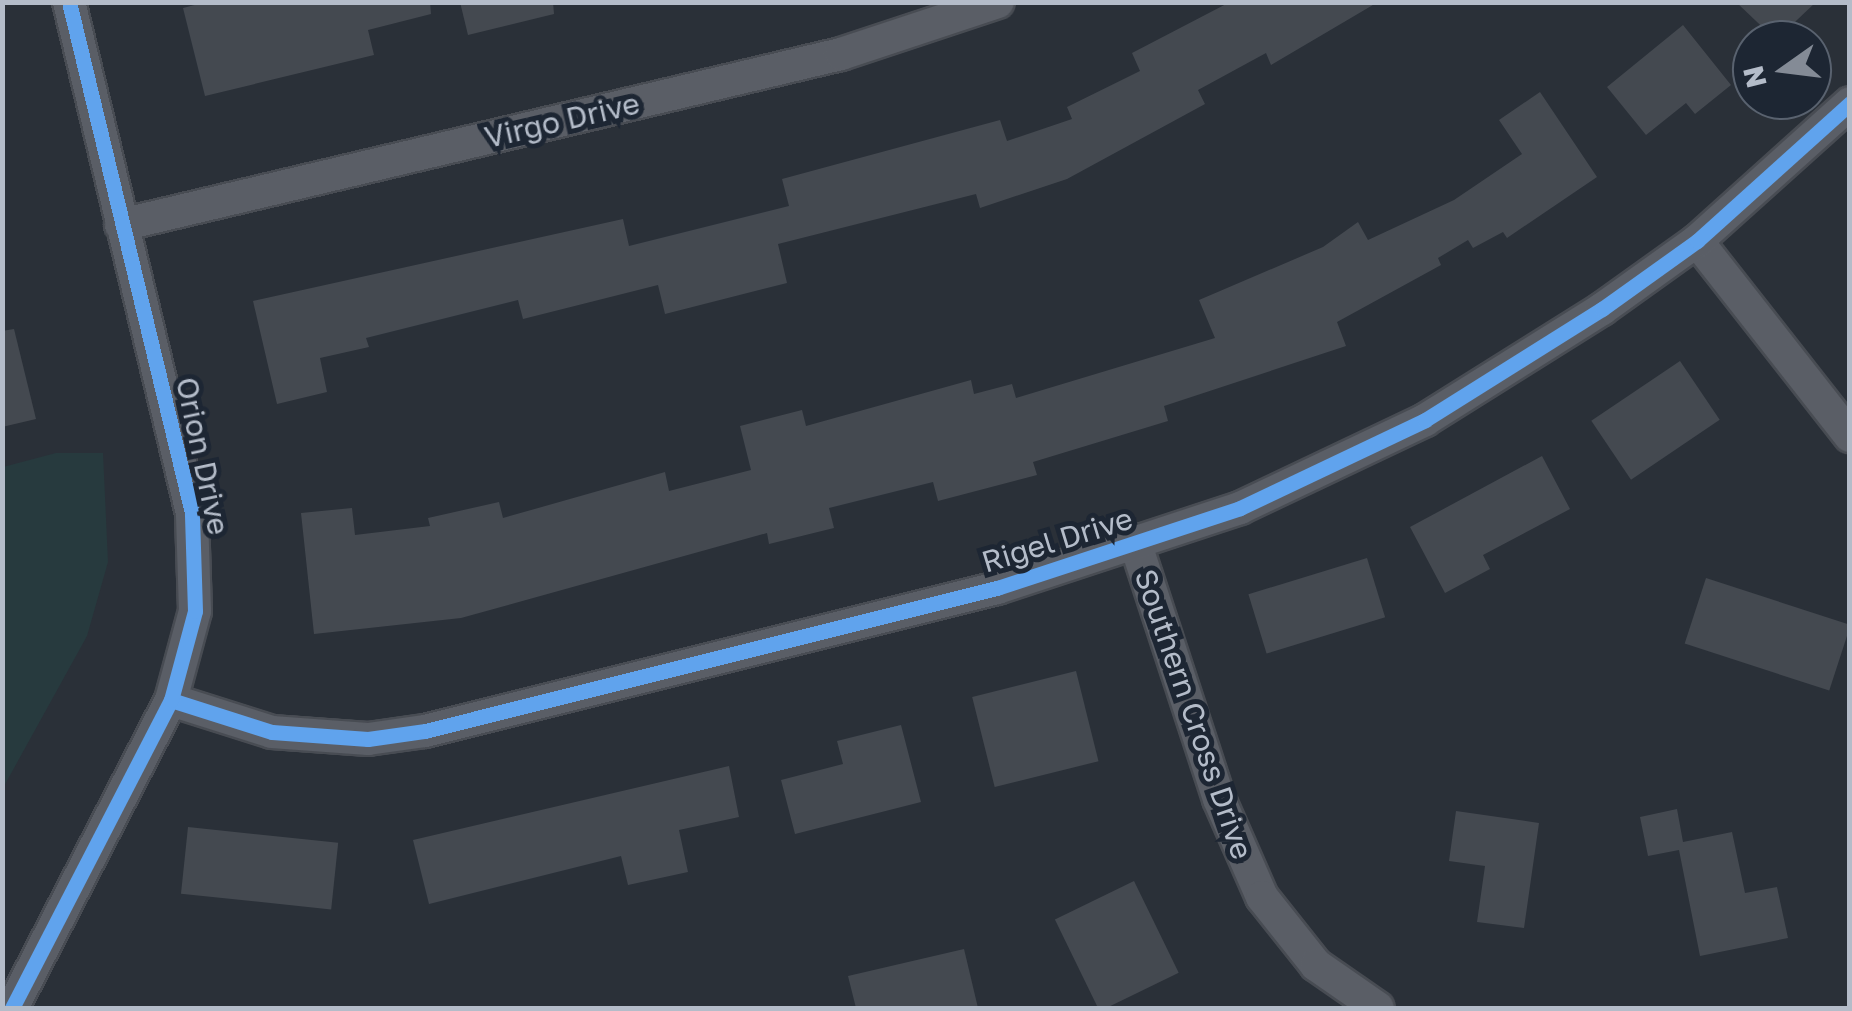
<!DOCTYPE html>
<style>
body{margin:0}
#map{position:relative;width:1852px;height:1011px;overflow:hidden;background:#2a3038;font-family:"Golos Text",sans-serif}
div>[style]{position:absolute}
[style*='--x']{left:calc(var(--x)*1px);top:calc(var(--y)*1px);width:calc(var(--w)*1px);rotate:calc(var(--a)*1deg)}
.green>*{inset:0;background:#273a3e}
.building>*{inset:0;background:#444950;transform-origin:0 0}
.roads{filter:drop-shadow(2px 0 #484c53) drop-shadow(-2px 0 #484c53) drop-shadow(0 2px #484c53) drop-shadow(0 -2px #484c53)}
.street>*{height:32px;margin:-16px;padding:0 16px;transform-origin:16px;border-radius:16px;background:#5a5e66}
.cycleway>*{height:15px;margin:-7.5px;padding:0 7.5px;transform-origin:7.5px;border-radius:7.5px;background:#60a3ed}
span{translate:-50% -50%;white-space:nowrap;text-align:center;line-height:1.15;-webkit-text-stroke:10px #1d2633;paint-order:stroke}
.street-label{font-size:30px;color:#b4bcc9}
.frame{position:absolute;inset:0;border:5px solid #b4bcc9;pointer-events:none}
.north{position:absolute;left:1732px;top:20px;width:100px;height:100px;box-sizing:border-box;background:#1d2633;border:2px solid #59626f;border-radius:50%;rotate:256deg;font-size:28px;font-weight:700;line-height:40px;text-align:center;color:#b4bcc9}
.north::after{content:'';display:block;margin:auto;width:35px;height:45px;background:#848b96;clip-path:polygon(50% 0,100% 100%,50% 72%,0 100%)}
</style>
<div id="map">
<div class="green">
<i style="clip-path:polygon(56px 453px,103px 453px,108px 562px,87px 636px,3px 788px,3px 467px)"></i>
</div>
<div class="building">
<i style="clip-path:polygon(206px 2px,430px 2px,431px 14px,368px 30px,374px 55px,205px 96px,183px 8px)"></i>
<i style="clip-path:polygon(460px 2px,553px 2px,554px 14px,468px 35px)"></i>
<i style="clip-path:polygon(1230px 2px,1378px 2px,1271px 65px,1266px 53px,1198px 90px,1205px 104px,1067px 179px,980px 208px,976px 194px,778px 244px,787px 283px,665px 314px,658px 285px,523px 319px,518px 300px,366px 338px,369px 347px,320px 358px,327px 392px,277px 404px,253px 301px,623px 219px,629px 246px,789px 206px,782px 179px,1000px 120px,1007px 141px,1072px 119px,1067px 107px,1140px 71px,1132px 53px)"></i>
<i style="clip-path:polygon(1736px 2px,1816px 2px,1776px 40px)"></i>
<i style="clip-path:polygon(1683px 25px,1731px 85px,1695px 114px,1686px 103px,1646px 135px,1607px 87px)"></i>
<i style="clip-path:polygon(1540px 92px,1597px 177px,1507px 238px,1503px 232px,1473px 248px,1468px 240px,1438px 258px,1441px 265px,1337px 322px,1346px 346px,1164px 406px,1168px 421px,1033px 462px,1037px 475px,938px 501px,933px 482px,829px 508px,834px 528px,769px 544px,767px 533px,461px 618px,314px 634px,301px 513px,352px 508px,355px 535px,430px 526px,428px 518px,499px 502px,503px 518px,665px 472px,669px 491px,751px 470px,740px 426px,802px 410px,806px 426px,971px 380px,974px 394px,1012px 384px,1016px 398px,1215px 338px,1199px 300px,1323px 247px,1358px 222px,1368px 240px,1454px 200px,1522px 154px,1499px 120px)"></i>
<i style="clip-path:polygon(14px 329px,36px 419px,2px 427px,2px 331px)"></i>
<i style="left:1680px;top:361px;width:71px;height:107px;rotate:56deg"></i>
<i style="clip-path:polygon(1542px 456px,1570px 509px,1483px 555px,1490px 569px,1445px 593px,1410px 527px)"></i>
<i style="left:1367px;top:558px;width:62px;height:124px;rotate:73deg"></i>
<i style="left:1706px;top:578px;width:152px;height:69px;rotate:18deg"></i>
<i style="left:1076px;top:671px;width:93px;height:107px;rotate:76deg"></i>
<i style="clip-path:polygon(901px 725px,921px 802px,795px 834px,781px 780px,843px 764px,837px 741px)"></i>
<i style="clip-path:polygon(729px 766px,739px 817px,679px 830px,688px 872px,628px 885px,621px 856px,429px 904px,413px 840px)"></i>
<i style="clip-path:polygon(1677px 809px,1683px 842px,1732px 832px,1745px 893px,1777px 887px,1788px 938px,1700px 956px,1679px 850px,1648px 856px,1640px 817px)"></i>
<i style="clip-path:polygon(1456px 811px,1539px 823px,1524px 928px,1477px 922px,1485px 866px,1449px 861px)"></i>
<i style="left:188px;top:827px;width:151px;height:67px;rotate:6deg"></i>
<i style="left:1134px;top:881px;width:102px;height:88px;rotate:64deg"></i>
<i style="clip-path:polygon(964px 949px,978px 1008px,856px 1008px,848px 976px)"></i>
</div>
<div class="roads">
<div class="street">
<i style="--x:121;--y:225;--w:740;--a:-13.36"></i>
<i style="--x:841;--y:54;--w:165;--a:-18.3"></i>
<i style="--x:1697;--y:241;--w:248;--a:51.9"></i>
<i style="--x:1136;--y:545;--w:267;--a:71.9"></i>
<i style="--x:1219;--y:799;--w:107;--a:66.3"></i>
<i style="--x:1262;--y:897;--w:87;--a:51.5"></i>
<i style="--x:1316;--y:965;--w:75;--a:34.7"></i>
<i style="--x:171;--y:700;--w:106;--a:17.6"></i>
<i style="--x:272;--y:732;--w:96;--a:4.2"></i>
<i style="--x:368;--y:739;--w:58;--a:-8"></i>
<i style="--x:425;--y:731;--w:590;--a:-14.04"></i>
<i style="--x:997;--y:588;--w:256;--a:-18.2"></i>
<i style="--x:1240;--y:508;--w:205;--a:-25.4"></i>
<i style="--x:1425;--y:420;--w:209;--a:-32.1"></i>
<i style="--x:1602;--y:309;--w:117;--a:-35.6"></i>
<i style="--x:1697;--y:241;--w:206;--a:-42"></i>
<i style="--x:12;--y:1008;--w:347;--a:-62.7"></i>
<i style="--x:171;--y:700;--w:92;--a:-74.9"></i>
<i style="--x:195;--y:611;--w:98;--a:-91.8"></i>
<i style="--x:192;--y:513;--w:526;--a:-103.53"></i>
</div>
</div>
<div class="cycleway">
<i style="--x:171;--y:700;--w:106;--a:17.6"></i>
<i style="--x:272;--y:732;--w:96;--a:4.2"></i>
<i style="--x:368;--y:739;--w:58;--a:-8"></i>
<i style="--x:425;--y:731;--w:590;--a:-14.04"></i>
<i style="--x:997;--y:588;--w:256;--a:-18.2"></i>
<i style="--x:1240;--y:508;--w:205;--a:-25.4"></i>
<i style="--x:1425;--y:420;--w:209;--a:-32.1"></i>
<i style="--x:1602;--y:309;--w:117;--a:-35.6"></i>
<i style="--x:1697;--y:241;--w:206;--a:-42"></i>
<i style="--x:12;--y:1008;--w:347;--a:-62.7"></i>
<i style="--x:171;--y:700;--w:92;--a:-74.9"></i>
<i style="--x:195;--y:611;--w:98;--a:-91.8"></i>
<i style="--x:192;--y:513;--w:526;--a:-103.53"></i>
</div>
<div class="street-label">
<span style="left:562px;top:120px;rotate:-13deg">Virgo Drive</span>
<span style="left:203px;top:456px;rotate:78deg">Orion Drive</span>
<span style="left:1057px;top:540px;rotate:-17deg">Rigel Drive</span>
<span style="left:1194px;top:714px;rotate:71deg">Southern Cross Drive</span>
</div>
<div class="frame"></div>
<div class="north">N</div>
</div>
